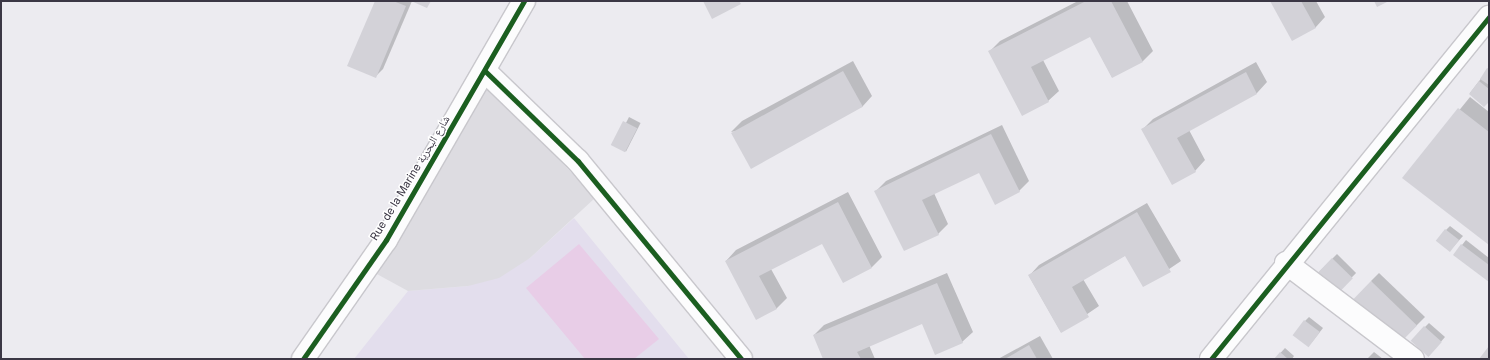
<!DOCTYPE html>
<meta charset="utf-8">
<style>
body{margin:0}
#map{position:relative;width:1490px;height:360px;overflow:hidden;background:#ecebf0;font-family:Inter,"Noto Naskh Arabic",sans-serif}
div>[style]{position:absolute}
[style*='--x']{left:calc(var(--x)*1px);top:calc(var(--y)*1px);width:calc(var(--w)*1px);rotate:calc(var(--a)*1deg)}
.education>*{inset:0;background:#e3deed}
.green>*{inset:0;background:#e8cde7}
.parking>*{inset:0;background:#dddce1}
.shadow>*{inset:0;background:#0003;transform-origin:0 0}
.building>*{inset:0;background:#d3d2d8;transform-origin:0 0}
.roads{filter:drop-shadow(1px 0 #c8c7cc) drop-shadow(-1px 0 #c8c7cc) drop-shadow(0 1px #c8c7cc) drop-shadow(0 -1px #c8c7cc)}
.minor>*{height:22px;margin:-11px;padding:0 11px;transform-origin:11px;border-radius:11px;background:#fcfcfd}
.cycleway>*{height:5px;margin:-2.5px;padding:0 2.5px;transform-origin:2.5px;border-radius:2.5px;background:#1b5e20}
span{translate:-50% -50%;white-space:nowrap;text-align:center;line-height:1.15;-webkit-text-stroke:3px #fff;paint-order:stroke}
.street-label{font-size:11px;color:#3b3745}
.frame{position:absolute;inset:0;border:2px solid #3b3745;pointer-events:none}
</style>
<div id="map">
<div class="education">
<i style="clip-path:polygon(574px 218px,689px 359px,354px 359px,408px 291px,468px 286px,530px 258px)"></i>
</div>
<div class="green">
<i style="clip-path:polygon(579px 244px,659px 339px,634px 359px,585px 359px,526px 288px)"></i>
</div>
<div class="parking">
<i style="clip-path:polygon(490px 77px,525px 123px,595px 198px,530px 258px,499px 278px,468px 286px,408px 291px,375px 273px)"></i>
</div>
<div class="shadow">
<i style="clip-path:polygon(376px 1px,412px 1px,383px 69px,375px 77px)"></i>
<i style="clip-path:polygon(1078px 1px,1127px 1px,1153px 51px,1143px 61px,1112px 77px,1090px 35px,1043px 60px,1059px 91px,1048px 101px,989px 52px,1000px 41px)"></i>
<i style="clip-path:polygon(1271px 1px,1316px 1px,1325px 17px,1315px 28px)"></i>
<i style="clip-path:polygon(853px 61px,872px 96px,862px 107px,731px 132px,742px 121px)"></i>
<i style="clip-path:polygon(1256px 62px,1267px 82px,1257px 93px,1189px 130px,1205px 160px,1195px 171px,1142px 130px,1153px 119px)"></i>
<i style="clip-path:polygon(1489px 68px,1489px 101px,1470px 93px)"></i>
<i style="clip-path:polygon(1470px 97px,1489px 112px,1489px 244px,1404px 178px)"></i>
<i style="left:629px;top:117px;width:13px;height:32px;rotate:27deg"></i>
<i style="clip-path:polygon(1002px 125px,1029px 181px,1019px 191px,980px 171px,934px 193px,948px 224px,938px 234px,876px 191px,886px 181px)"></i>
<i style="clip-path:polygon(848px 192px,882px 257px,872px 267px,843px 281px,823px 242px,771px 269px,787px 298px,776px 309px,726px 261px,736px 250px)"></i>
<i style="clip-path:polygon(1147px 203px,1181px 261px,1144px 286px,1126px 255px,1083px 279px,1099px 306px,1061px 332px,1029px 276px,1039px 265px)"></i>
<i style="clip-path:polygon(1450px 226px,1463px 236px,1454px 246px,1446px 230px)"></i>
<i style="clip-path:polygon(1466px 240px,1489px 258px,1489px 281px,1454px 255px)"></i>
<i style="left:1337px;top:254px;width:27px;height:25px;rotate:45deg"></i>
<i style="clip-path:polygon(947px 273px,973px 332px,962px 342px,922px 323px,869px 345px,875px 359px,824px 359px,814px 335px,824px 325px)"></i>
<i style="clip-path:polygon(1379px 273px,1425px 317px,1400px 342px,1371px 281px)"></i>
<i style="clip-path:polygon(1309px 317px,1323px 328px,1312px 342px,1305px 321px)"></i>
<i style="clip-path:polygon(1429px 323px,1445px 337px,1433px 351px,1425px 327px)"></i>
<i style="clip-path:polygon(1040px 336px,1053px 359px,998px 359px)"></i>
<i style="clip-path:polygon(1285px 348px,1294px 356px,1292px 359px,1275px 359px)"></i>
<i style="clip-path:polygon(1374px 352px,1383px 359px,1367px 359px)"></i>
</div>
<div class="building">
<i style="clip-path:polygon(375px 1px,393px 1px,406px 6px,376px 78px,347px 66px)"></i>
<i style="clip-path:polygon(411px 1px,431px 1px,427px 8px)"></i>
<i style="clip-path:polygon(703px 1px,739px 1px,741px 4px,712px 19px)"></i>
<i style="clip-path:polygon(1086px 1px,1111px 1px,1143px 62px,1112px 78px,1090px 37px,1031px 67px,1049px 102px,1022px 116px,988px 51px)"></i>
<i style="clip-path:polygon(1270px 1px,1301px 1px,1316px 28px,1292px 41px)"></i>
<i style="clip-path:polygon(1374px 1px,1389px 1px,1377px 7px)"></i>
<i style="clip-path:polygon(1487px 68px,1489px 69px,1489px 85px,1480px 79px)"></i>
<i style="left:843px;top:71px;width:41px;height:128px;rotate:61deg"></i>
<i style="clip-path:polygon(1246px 72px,1257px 94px,1177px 138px,1196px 172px,1172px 185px,1141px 129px)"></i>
<i style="clip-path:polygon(1479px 81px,1489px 89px,1489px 102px,1484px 107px,1469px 94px)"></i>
<i style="clip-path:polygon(1458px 108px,1489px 132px,1489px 245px,1402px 178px)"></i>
<i style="left:623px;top:121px;width:16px;height:27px;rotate:27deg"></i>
<i style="clip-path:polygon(991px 134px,1020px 192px,995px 205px,979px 173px,922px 200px,939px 235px,904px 251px,874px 191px)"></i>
<i style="clip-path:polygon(838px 202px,872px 268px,843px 283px,822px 244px,759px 276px,777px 309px,756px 320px,725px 261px)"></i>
<i style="clip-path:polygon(1137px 212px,1171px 272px,1143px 287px,1125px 256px,1072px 287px,1089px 317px,1061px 333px,1028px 275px)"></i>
<i style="left:1445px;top:229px;width:18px;height:15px;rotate:38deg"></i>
<i style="clip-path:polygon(1461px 244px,1489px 265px,1489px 282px,1453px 255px)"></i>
<i style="left:1332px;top:258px;width:29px;height:20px;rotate:44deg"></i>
<i style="left:1371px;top:281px;width:64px;height:25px;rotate:44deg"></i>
<i style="clip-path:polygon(937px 283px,963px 343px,935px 355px,922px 324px,857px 352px,861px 359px,823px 359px,813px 335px)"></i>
<i style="left:1304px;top:320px;width:20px;height:19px;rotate:37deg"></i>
<i style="left:1424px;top:326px;width:24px;height:20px;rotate:42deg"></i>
<i style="clip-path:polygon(1029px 345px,1037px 359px,1005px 359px)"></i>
<i style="clip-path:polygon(1489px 346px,1489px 359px,1479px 359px)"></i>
<i style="clip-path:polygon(1280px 352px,1288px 359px,1274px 359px)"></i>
</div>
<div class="roads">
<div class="minor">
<i style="--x:485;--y:71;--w:129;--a:44.1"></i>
<i style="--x:578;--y:161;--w:256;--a:50.5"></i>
<i style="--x:1286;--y:263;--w:159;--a:37.1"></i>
<i style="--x:303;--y:359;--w:145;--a:-55.1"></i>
<i style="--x:386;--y:240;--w:276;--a:-60"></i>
<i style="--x:1211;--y:359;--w:441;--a:-50.9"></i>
</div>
</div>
<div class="cycleway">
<i style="--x:485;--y:71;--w:129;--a:44.1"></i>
<i style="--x:578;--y:161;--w:256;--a:50.5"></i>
<i style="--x:303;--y:359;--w:145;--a:-55.1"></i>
<i style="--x:386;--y:240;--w:276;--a:-60"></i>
<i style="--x:1211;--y:359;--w:441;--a:-50.9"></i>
</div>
<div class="street-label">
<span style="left:410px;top:178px;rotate:-59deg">Rue de la Marine شارع البحرية</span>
</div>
<div class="frame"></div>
</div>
